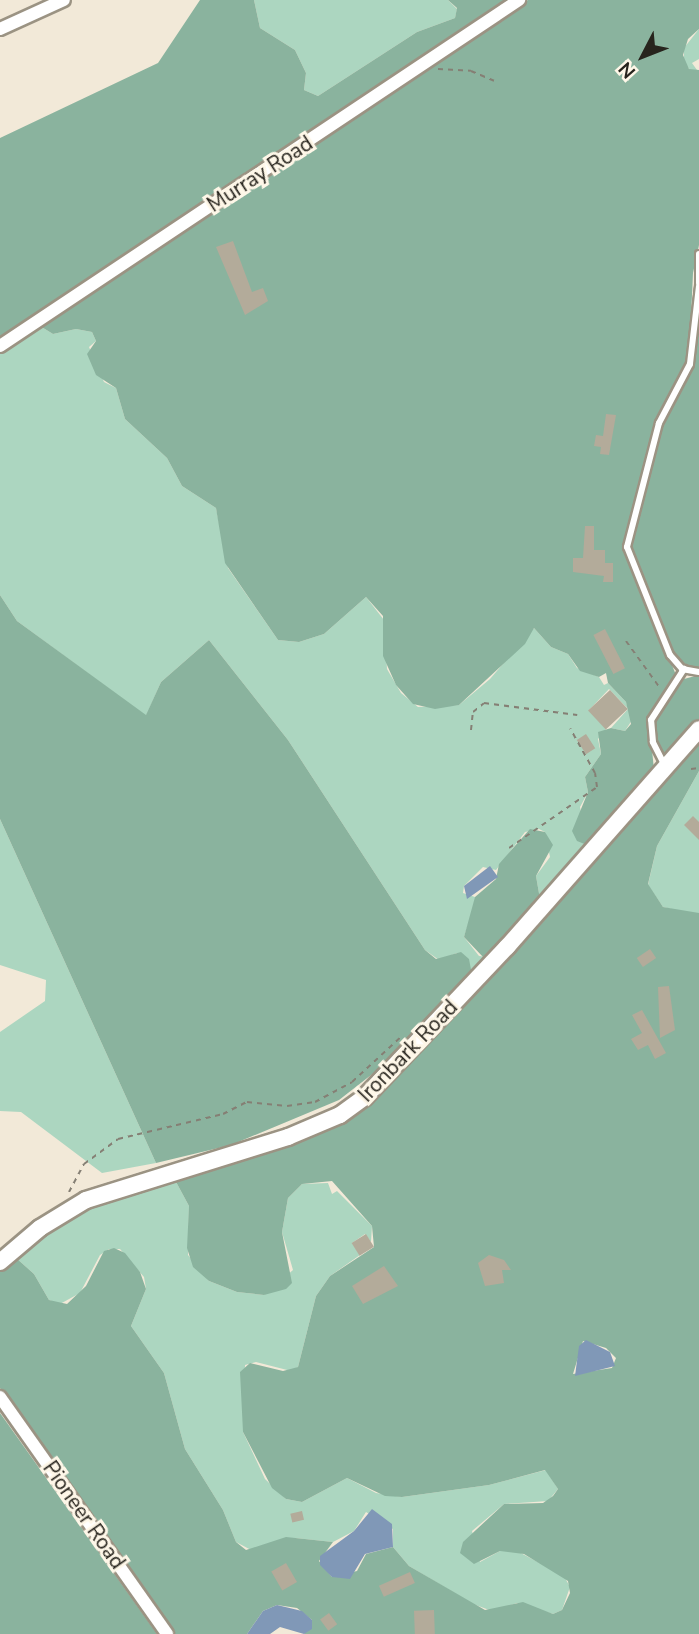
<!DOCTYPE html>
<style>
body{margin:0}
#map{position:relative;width:699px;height:1634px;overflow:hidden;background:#f2e9d8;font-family:"Nunito Sans",sans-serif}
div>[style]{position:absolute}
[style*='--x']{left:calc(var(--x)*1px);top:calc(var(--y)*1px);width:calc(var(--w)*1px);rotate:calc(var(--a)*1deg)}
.green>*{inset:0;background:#acd6c0}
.forest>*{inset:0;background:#8ab39e}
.water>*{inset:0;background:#8098b7}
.building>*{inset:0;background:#b3ab9a;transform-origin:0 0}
.path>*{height:2px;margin-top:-1px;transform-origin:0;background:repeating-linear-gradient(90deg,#857f74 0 5px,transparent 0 10px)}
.roads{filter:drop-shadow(2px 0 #9b9383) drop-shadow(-2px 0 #9b9383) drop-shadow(0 2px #9b9383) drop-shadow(0 -2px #9b9383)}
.service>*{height:6px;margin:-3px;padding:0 3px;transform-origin:3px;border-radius:3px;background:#fff}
.minor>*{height:12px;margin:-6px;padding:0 6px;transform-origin:6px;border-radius:6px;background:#fff}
.tertiary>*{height:16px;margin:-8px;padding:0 8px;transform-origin:8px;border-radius:8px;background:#fff}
span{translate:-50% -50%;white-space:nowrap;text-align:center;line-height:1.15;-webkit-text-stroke:6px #fef7e8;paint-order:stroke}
.street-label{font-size:21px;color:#27241d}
.north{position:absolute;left:608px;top:21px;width:70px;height:70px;-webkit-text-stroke:5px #fef7e8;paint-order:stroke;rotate:228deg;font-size:19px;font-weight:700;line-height:28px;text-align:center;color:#27241d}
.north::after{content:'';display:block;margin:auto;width:24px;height:32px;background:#27241d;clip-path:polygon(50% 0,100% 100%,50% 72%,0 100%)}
</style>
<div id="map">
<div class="green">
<i style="clip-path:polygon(254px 0,448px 0,457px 9px,455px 18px,417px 32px,318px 96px,304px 90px,306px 73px,295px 50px,260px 28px)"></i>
<i style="clip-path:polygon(699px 29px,699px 59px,692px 63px,697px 70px,691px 71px,684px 63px,684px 48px)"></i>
<i style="clip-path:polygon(40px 326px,53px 334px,76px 329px,92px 332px,96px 341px,89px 347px,104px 382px,116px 388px,125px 419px,167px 458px,182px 486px,216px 508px,228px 568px,278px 640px,299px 642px,324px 634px,366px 597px,384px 620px,387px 669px,401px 693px,418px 707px,459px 705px,490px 679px,534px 628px,551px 647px,568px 654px,577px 668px,599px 677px,604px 685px,608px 683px,626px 702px,632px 720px,625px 731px,611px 728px,628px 709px,609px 689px,589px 710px,606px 729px,598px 739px,601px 754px,585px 777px,588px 792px,580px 807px,587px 845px,540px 899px,536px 876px,550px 857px,545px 832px,539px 829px,525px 832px,496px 870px,483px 867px,464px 886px,463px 893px,475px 897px,475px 903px,464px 937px,479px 956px,487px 957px,472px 975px,457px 953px,439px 960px,425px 950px,288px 740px,209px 640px,161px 682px,146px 716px,17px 621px,0 595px,0 353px)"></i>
<i style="clip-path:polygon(699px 771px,699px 913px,688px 913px,663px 907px,648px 885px,657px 846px)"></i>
<i style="clip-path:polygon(0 819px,156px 1163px,102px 1173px,21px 1112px,0 1111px,0 1032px,45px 1001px,46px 980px,0 965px)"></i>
<i style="clip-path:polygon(175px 1180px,189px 1206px,188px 1255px,209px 1281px,237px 1292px,264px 1295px,293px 1270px,282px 1232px,288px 1198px,302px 1184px,328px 1183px,332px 1194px,337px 1191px,372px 1226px,371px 1242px,365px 1234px,352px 1243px,360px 1255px,330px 1276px,316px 1296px,298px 1367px,291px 1371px,256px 1362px,245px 1365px,243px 1432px,265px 1479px,286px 1499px,302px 1502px,347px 1478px,376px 1493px,402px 1497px,489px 1485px,546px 1470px,558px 1489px,548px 1501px,504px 1504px,472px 1531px,480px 1562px,500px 1551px,517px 1551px,564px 1576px,570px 1587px,562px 1610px,553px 1614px,517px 1603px,492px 1611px,473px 1604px,409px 1566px,393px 1547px,393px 1529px,366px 1512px,354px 1531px,333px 1542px,295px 1538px,253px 1551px,236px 1542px,223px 1510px,185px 1449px,164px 1373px,131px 1326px,146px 1289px,144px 1277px,120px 1249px,109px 1249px,100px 1255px,80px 1293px,60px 1304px,49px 1300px,34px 1274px,15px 1257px,94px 1204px)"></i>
</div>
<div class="forest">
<i style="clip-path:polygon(200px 0,254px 0,260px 28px,295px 50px,306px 73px,304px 90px,318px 96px,417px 32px,455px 18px,457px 8px,448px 0,510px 0,0 340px,0 138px,158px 63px)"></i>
<i style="clip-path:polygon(528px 0,699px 0,699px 29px,688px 39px,683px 55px,689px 69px,699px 70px,699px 245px,693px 273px,689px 360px,655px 427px,624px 547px,676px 675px,649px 719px,654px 770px,587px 845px,577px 841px,572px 831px,588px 792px,585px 777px,601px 754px,598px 732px,611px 728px,625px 731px,631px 724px,626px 702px,608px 683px,606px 673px,599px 677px,580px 671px,568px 654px,551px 647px,534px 628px,525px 644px,459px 705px,435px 709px,413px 704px,396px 685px,383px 656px,383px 616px,366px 597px,324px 634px,299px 642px,278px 640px,225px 563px,216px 508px,182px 486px,167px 458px,125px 419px,116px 388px,96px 375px,87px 354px,96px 341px,92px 332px,76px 329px,53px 334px,40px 326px)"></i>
<i style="clip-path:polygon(699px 327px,699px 669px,682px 665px,672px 655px,630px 547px,661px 427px,691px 372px)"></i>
<i style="clip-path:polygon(0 595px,17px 621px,146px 715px,161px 682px,209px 640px,288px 740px,425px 950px,436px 959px,461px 952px,469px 959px,472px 975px,407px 1047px,339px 1100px,231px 1145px,156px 1163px,0 819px)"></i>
<i style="clip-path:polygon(699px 675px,699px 720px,663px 757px,655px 744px,655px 718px,684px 679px)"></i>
<i style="clip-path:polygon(evenodd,699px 739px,699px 771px,657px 846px,648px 884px,663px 907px,699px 913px,699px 1634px,304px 1634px,312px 1620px,297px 1608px,277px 1605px,263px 1611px,247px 1634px,173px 1634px,0 1388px,0 1272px,15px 1257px,34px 1274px,49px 1300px,67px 1304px,86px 1286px,104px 1251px,114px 1248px,125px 1253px,140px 1272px,146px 1289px,131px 1326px,164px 1373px,185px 1449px,223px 1510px,236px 1542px,246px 1550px,286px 1537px,333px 1542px,319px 1561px,332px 1577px,357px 1571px,366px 1554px,393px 1547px,409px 1566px,485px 1610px,523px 1602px,553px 1614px,562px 1610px,570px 1593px,568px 1581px,524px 1554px,500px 1551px,474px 1564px,460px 1553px,463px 1542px,504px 1504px,543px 1503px,553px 1496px,558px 1489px,545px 1470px,489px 1485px,402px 1497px,385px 1496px,347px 1478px,302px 1502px,286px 1499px,272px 1488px,243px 1432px,240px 1372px,250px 1363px,283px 1371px,298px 1367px,316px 1296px,330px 1276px,374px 1247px,372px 1226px,332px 1181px,302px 1184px,288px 1198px,282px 1232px,292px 1283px,286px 1289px,264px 1295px,237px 1292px,209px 1281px,193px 1267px,187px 1248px,189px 1206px,175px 1180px,283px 1146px,350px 1117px,374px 1100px,699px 739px,583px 1341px,606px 1348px,616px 1358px,612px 1368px,573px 1374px,583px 1341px)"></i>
<i style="clip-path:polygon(530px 829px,545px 832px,553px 845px,536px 876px,540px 899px,483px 957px,464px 937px,475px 897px,496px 879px,499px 864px)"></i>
<i style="clip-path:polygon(0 1413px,133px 1600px,157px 1634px,0 1634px)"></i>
</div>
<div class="water">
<i style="clip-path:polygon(490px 866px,498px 877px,467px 899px,464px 886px)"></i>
<i style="clip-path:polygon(586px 1340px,610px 1352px,615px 1366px,575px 1376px,579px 1346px)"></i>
<i style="clip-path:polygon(372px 1509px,392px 1524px,393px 1547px,365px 1554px,350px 1579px,332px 1577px,320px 1565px,320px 1556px,354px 1531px)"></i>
<i style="clip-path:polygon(277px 1605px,302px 1611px,312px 1620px,312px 1629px,304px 1634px,280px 1627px,270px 1634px,247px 1634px,263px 1611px)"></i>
</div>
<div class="building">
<i style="clip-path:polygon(233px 241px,252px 292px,263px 288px,268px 301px,245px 315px,216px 247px)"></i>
<i style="clip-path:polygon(606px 414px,616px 415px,609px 455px,600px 454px,601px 447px,594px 446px,596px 435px,603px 436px)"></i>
<i style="clip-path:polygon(585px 526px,594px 526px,594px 550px,605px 550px,605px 563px,613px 563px,613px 582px,603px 582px,604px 576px,573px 572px,573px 558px,583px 558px)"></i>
<i style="left:605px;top:629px;width:44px;height:13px;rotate:63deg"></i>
<i style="left:610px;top:690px;width:26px;height:30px;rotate:47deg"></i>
<i style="left:586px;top:734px;width:17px;height:11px;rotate:57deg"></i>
<i style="clip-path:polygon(693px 816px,699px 822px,699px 840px,684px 825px)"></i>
<i style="left:650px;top:949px;width:11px;height:16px;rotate:56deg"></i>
<i style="clip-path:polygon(669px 986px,675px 1030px,660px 1038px,658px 987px)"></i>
<i style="clip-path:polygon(642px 1010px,666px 1053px,655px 1059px,648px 1045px,638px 1050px,631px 1039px,642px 1033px,632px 1015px)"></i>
<i style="left:366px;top:1234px;width:15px;height:17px;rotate:58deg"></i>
<i style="clip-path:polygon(489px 1255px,504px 1260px,511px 1270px,502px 1270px,504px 1283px,485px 1286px,478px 1263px)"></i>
<i style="clip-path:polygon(384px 1266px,398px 1286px,363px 1304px,352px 1286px)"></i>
<i style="left:302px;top:1511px;width:9px;height:12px;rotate:77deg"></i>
<i style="left:286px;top:1563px;width:22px;height:17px;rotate:60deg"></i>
<i style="left:410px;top:1572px;width:12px;height:34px;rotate:66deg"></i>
<i style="left:434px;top:1610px;width:24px;height:20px;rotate:88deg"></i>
<i style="left:329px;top:1613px;width:14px;height:11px;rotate:54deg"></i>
</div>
<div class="path">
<i style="--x:438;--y:69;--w:33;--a:3"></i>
<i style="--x:471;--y:71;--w:25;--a:23"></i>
<i style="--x:626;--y:641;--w:58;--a:54.1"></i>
<i style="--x:471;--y:730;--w:18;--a:-84"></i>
<i style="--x:473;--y:712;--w:14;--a:-39"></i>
<i style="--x:484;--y:703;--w:94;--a:7.4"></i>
<i style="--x:691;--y:769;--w:8;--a:-7"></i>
<i style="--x:509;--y:848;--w:107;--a:-34.7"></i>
<i style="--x:597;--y:787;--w:14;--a:-98"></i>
<i style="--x:595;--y:773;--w:51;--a:-119.1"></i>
<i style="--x:69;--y:1192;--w:32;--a:-62"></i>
<i style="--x:84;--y:1164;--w:42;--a:-36.3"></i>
<i style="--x:118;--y:1139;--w:108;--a:-13.4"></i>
<i style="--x:223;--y:1114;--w:27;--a:-27"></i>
<i style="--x:247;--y:1102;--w:40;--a:5.7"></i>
<i style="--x:287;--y:1106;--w:28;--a:-8"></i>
<i style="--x:315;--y:1102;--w:42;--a:-28.4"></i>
<i style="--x:352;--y:1082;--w:69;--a:-42.7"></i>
</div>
<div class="roads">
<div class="service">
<i style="--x:699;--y:254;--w:29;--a:90"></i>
<i style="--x:699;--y:286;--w:79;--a:96.6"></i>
<i style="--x:690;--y:364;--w:67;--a:117.7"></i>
<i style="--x:659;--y:423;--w:128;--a:104.5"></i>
<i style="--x:627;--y:547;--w:116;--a:68.3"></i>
<i style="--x:670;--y:655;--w:18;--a:49"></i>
<i style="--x:682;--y:669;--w:17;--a:10"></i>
<i style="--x:665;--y:766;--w:27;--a:-117"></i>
<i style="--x:653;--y:742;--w:22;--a:-95"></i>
<i style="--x:651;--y:720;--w:61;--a:-57.1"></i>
</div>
<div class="minor">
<i style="--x:0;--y:29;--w:70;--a:-24.4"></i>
<i style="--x:0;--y:346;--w:624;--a:-33.69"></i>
<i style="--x:0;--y:1397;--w:290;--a:54.8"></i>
</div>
<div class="tertiary">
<i style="--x:0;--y:1262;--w:52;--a:-40.4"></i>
<i style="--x:40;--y:1228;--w:54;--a:-31.3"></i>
<i style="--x:86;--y:1200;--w:212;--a:-17.3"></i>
<i style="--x:288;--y:1137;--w:56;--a:-22.9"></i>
<i style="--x:340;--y:1115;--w:31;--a:-36"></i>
<i style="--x:365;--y:1097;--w:207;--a:-46.6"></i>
<i style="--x:507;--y:947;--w:290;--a:-48.6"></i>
</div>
</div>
<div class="street-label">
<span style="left:260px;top:174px;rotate:-33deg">Murray Road</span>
<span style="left:408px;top:1051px;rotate:-46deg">Ironbark Road</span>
<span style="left:84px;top:1515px;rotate:55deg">Pioneer Road</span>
</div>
<div class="north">N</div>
</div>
